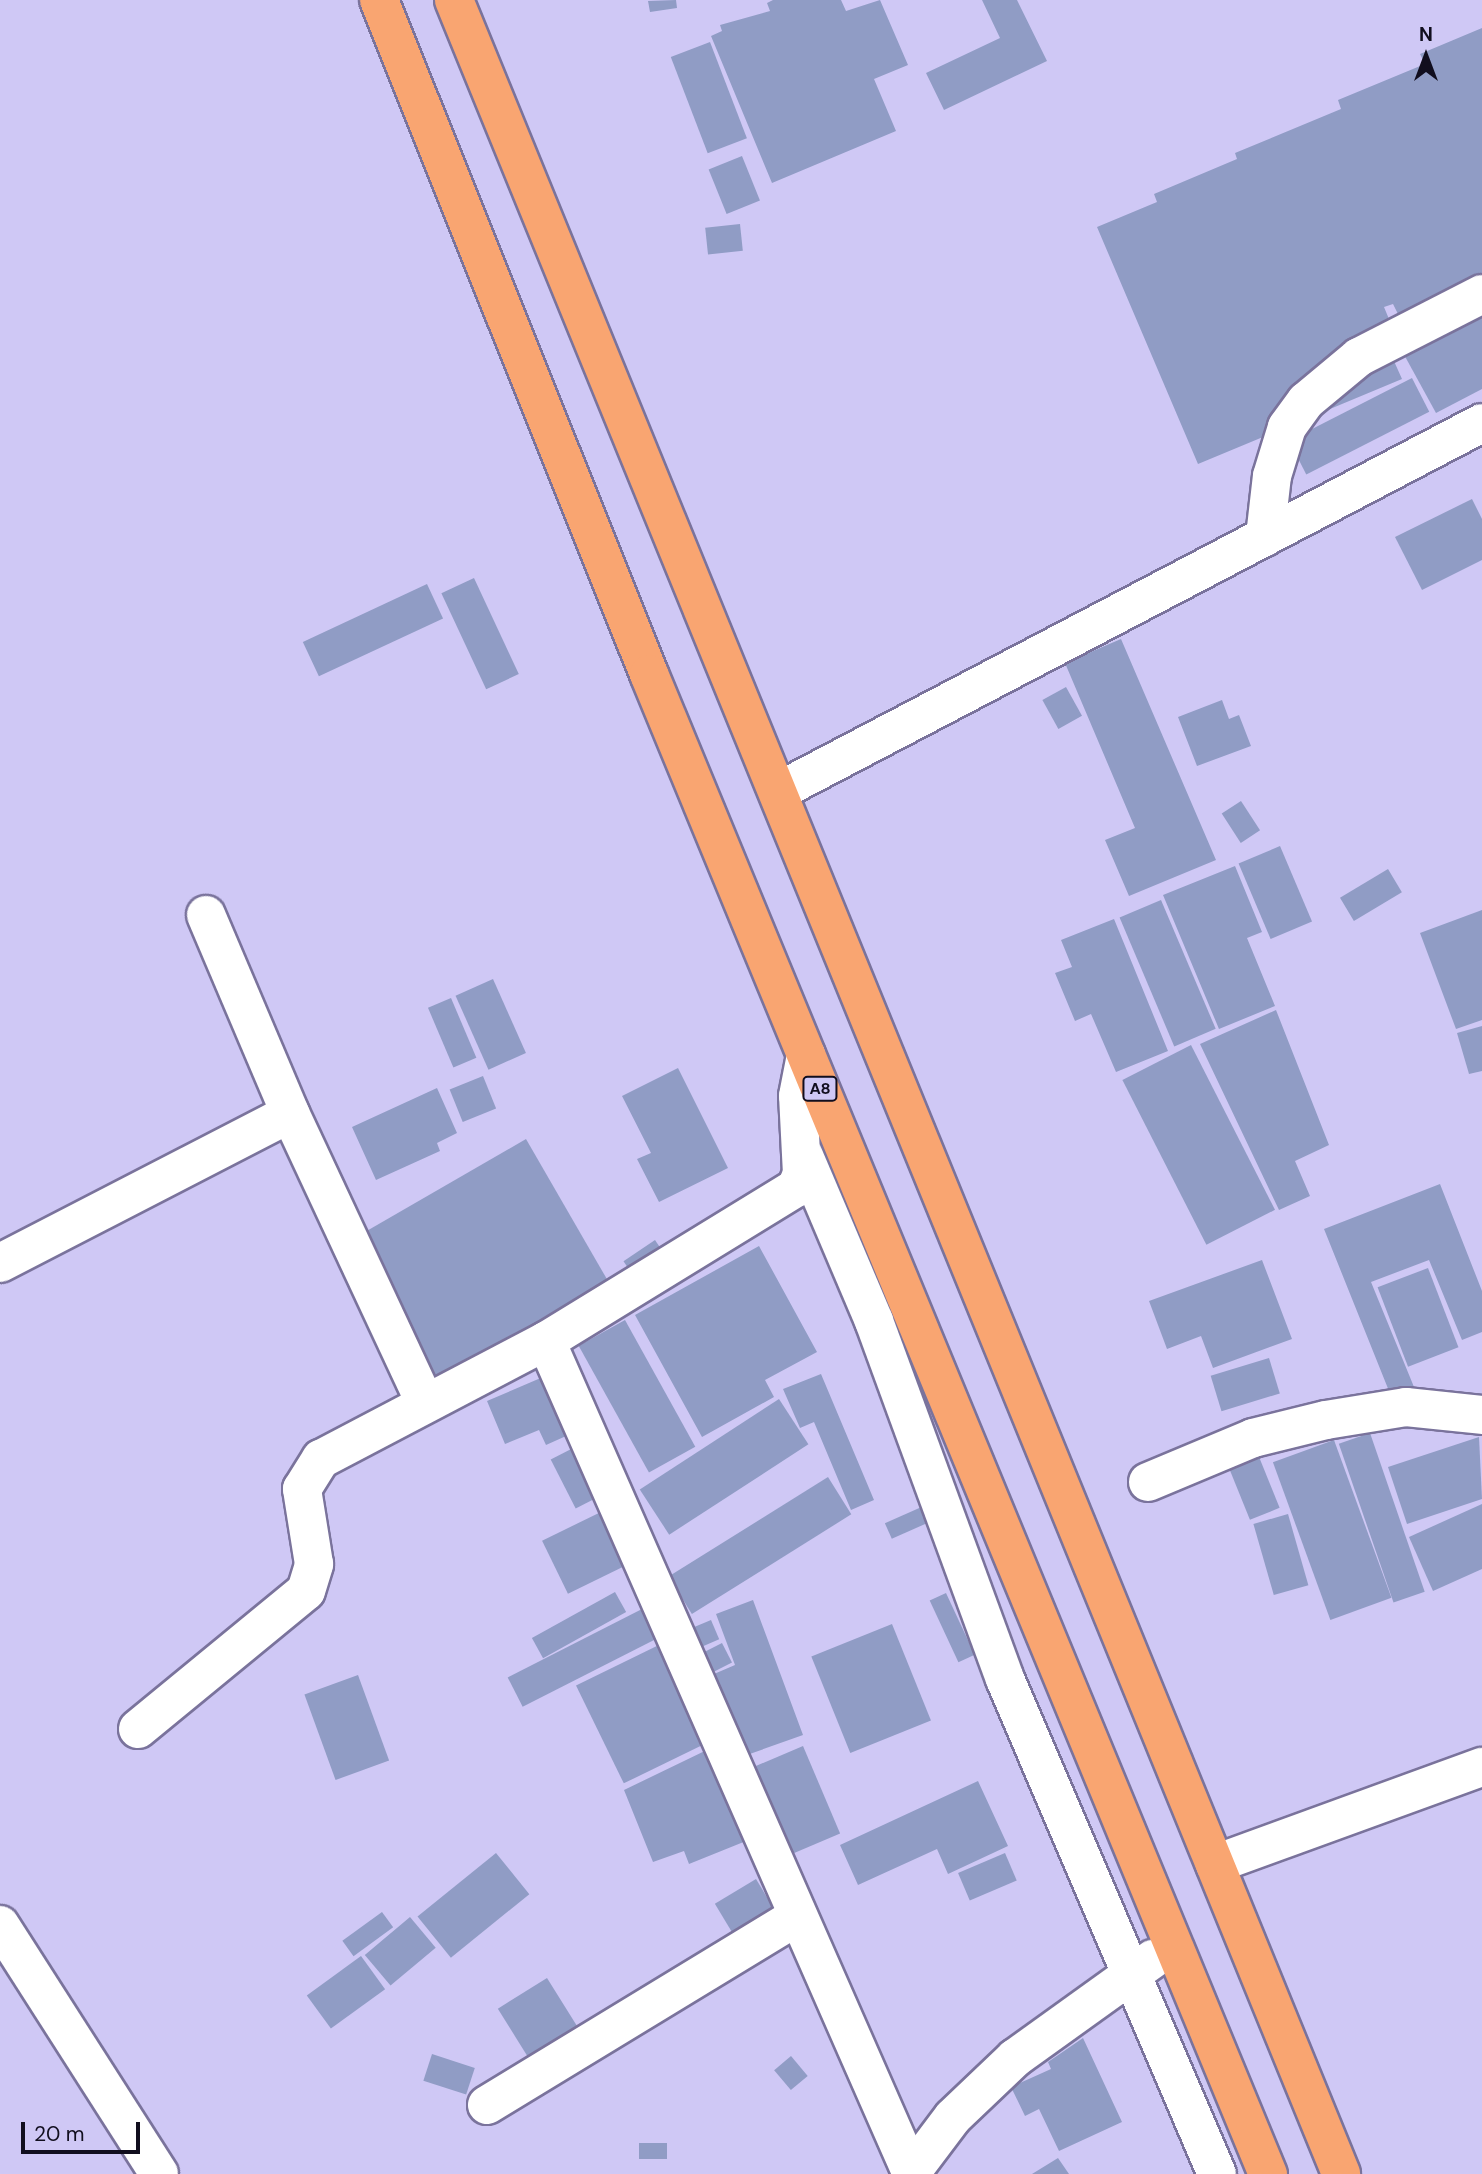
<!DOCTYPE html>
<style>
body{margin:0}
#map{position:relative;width:1482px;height:2174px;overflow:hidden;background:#cfc8f5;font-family:"DM Sans",sans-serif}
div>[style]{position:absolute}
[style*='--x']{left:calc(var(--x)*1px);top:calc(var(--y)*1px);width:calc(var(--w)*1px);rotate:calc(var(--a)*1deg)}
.building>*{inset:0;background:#909cc5;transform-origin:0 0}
.roads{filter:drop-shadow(2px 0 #7a739c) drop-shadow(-2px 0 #7a739c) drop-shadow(0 2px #7a739c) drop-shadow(0 -2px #7a739c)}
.minor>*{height:38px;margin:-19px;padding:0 19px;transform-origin:19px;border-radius:19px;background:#fff}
.highway>*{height:38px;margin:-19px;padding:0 19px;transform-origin:19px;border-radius:19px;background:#f9a571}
span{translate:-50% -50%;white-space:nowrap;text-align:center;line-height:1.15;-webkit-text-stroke:7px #cfc8f5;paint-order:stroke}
.shield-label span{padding:2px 5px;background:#cfc8f5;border:2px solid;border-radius:5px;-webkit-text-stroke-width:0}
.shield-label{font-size:16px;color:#110e1e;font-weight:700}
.north{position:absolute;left:1391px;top:21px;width:70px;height:70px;-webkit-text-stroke:5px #cfc8f5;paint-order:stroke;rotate:0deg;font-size:19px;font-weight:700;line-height:28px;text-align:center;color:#110e1e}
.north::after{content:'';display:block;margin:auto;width:24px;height:32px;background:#110e1e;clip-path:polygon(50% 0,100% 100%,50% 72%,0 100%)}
.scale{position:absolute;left:21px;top:2122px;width:119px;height:32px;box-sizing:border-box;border:4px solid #110e1e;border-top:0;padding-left:9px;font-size:21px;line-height:24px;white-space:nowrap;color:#110e1e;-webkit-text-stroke:5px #cfc8f5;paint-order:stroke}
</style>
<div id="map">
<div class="building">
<i style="clip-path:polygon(676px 0,677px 8px,650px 12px,648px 1px)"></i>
<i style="clip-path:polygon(773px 0,841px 0,846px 11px,880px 0,908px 65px,874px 79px,896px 131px,772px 183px,711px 36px,722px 31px,720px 25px,770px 11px,767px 3px)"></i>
<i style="clip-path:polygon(982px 0,1017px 0,1047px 61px,944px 110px,926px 73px,1000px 38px)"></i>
<i style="clip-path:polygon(1482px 28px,1482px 279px,1398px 314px,1393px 304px,1384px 307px,1396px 336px,1385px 341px,1402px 379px,1198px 464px,1097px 227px,1157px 202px,1154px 194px,1237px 159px,1235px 153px,1341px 109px,1338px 100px,1425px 64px,1420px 54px)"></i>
<i style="left:710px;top:42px;width:103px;height:42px;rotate:69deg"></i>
<i style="left:742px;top:156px;width:48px;height:36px;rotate:68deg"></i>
<i style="left:740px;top:224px;width:27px;height:35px;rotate:84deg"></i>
<i style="clip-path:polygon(1482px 294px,1482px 389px,1436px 413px,1396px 340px)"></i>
<i style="left:1412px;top:378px;width:38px;height:138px;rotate:63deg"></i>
<i style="clip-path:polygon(1472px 499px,1482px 519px,1482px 560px,1422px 590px,1395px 537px)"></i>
<i style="left:474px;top:578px;width:106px;height:36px;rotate:65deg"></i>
<i style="left:427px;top:584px;width:38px;height:137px;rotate:65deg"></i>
<i style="clip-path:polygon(1121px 639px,1216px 860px,1129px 896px,1105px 840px,1135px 828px,1065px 663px)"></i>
<i style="left:1066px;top:687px;width:33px;height:27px;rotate:61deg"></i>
<i style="clip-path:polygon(1222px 700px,1229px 719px,1239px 715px,1251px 746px,1197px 766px,1178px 717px)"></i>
<i style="left:1241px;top:801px;width:35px;height:23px;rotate:57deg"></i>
<i style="left:1280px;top:846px;width:82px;height:45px;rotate:67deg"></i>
<i style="clip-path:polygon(1235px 866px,1262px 932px,1247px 938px,1275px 1006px,1219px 1029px,1163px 895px)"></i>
<i style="left:1388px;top:869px;width:27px;height:56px;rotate:59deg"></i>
<i style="left:1161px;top:900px;width:140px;height:45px;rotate:67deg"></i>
<i style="clip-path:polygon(1482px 910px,1482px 1020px,1456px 1029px,1420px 933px)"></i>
<i style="clip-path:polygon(1114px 919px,1168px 1051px,1116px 1072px,1091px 1014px,1075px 1021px,1055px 973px,1072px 967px,1061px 940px)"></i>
<i style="left:493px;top:979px;width:81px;height:41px;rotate:66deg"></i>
<i style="left:451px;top:998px;width:65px;height:25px;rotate:67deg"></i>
<i style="clip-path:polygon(1276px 1010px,1329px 1145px,1295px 1161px,1310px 1196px,1279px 1210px,1200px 1044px)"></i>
<i style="clip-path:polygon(1482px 1026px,1482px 1071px,1469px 1074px,1457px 1033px)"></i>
<i style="left:1191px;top:1045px;width:185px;height:77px;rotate:63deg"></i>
<i style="clip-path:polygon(678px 1068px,728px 1168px,659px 1202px,637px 1159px,651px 1153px,622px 1096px)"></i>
<i style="left:483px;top:1076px;width:35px;height:36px;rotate:68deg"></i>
<i style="clip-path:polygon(437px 1088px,457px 1133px,437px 1143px,440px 1151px,376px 1180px,352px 1127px)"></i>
<i style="left:526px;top:1139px;width:169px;height:197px;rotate:60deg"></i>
<i style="clip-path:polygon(1440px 1184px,1482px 1291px,1482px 1332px,1462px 1340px,1429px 1260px,1371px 1282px,1414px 1387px,1391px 1396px,1324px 1229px)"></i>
<i style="left:655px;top:1240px;width:18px;height:38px;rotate:56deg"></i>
<i style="clip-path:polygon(759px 1246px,817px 1352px,765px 1380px,774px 1397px,702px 1437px,635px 1315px)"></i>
<i style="clip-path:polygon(1262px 1260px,1292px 1339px,1213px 1368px,1201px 1336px,1167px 1349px,1149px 1301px)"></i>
<i style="left:1428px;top:1268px;width:85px;height:54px;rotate:69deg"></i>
<i style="left:625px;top:1320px;width:145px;height:53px;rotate:61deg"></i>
<i style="left:1269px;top:1358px;width:37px;height:61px;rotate:73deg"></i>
<i style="clip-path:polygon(550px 1374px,575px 1432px,546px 1445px,539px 1430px,505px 1444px,487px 1401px)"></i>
<i style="clip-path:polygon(821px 1374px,874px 1500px,851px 1510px,814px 1422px,800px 1428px,783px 1389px)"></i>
<i style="left:779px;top:1399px;width:54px;height:166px;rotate:57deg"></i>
<i style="left:1370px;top:1433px;width:168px;height:33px;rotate:71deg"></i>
<i style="clip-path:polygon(1479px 1437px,1482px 1499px,1407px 1524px,1388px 1467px)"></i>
<i style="left:1334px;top:1440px;width:168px;height:65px;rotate:70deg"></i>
<i style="left:1253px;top:1442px;width:71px;height:32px;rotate:68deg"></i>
<i style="left:581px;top:1444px;width:55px;height:34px;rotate:63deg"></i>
<i style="left:828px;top:1477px;width:44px;height:188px;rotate:58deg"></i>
<i style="clip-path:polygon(1482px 1504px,1482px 1569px,1433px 1591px,1409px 1537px)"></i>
<i style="left:926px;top:1505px;width:17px;height:45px;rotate:66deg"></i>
<i style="left:605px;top:1510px;width:59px;height:70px;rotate:64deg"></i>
<i style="left:1288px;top:1514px;width:74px;height:36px;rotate:74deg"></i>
<i style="left:615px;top:1592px;width:23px;height:95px;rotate:61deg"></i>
<i style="left:946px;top:1593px;width:68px;height:18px;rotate:65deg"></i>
<i style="clip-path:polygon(753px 1600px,803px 1735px,744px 1756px,714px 1674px,735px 1665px,716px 1614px)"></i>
<i style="left:644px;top:1608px;width:33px;height:153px;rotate:63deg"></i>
<i style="left:711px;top:1620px;width:21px;height:22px;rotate:67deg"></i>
<i style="left:892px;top:1624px;width:104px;height:87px;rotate:68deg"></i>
<i style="left:665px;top:1642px;width:109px;height:99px;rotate:64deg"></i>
<i style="left:722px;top:1643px;width:22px;height:27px;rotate:63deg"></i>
<i style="left:358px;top:1675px;width:91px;height:57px;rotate:70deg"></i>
<i style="left:803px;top:1746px;width:95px;height:62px;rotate:67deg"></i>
<i style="clip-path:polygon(713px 1747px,751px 1839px,689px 1864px,684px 1851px,653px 1862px,624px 1790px)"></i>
<i style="clip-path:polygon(978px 1781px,1008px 1846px,948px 1874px,937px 1849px,858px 1885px,840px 1845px)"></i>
<i style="left:496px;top:1853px;width:53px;height:101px;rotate:51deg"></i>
<i style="left:1005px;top:1853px;width:30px;height:51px;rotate:67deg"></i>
<i style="left:756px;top:1879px;width:41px;height:48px;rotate:59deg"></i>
<i style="left:382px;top:1912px;width:19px;height:49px;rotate:54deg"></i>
<i style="left:410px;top:1917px;width:40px;height:59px;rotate:50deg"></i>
<i style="left:361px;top:1956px;width:41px;height:67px;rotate:54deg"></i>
<i style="left:547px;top:1978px;width:61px;height:58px;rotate:58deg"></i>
<i style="clip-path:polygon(1083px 2038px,1122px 2122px,1059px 2151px,1039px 2109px,1025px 2116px,1011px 2087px,1051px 2069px,1048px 2062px)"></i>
<i style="left:432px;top:2054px;width:45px;height:28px;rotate:18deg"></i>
<i style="left:791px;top:2056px;width:26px;height:22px;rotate:50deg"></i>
<i style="left:667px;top:2143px;width:16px;height:28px;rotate:90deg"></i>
<i style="clip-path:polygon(1058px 2158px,1069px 2174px,1032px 2174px)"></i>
</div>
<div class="roads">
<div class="minor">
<i style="--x:1265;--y:537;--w:61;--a:-83.5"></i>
<i style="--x:1272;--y:476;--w:51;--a:-73"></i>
<i style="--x:1287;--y:427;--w:32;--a:-54"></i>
<i style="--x:1306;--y:401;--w:69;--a:-39.7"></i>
<i style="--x:1359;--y:357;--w:138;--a:-27.1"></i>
<i style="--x:779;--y:791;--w:793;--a:-27.63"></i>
<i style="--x:206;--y:915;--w:215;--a:67"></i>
<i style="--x:290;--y:1113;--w:320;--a:65"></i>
<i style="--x:804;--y:1156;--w:179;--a:67"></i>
<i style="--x:874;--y:1321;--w:381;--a:69.9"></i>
<i style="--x:1005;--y:1679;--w:538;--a:66.82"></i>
<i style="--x:0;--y:1263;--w:326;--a:-27.3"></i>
<i style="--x:546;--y:1341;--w:908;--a:66.29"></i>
<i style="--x:1148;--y:1482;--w:114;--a:-22.7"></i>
<i style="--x:1253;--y:1438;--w:75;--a:-13.9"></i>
<i style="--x:1326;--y:1420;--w:81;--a:-9.2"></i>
<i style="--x:1406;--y:1407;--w:76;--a:6"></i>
<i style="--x:138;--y:1729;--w:217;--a:-39.4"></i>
<i style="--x:306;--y:1591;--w:28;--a:-73"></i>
<i style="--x:314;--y:1564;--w:76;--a:-99.1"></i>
<i style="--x:302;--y:1489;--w:36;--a:-58"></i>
<i style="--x:321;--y:1459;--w:254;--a:-27.7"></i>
<i style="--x:546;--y:1341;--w:293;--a:-31.5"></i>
<i style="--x:796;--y:1188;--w:15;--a:-67"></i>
<i style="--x:802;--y:1174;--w:78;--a:-92.9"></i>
<i style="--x:798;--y:1096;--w:42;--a:-79"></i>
<i style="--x:1215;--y:1864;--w:284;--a:-20"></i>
<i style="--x:0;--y:1925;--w:295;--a:57.4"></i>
<i style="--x:487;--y:2105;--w:360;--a:-31.3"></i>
<i style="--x:910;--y:2174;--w:71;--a:-53"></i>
<i style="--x:953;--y:2117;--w:86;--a:-43.6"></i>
<i style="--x:1015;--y:2058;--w:170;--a:-35.7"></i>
</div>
<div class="highway">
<i style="--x:379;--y:0;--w:726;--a:68.17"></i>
<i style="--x:649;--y:674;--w:1623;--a:67.58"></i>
<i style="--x:454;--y:0;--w:2348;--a:67.8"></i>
</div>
</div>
<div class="shield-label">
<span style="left:820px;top:1089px">A8</span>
</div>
<div class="north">N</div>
<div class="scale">20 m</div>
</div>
